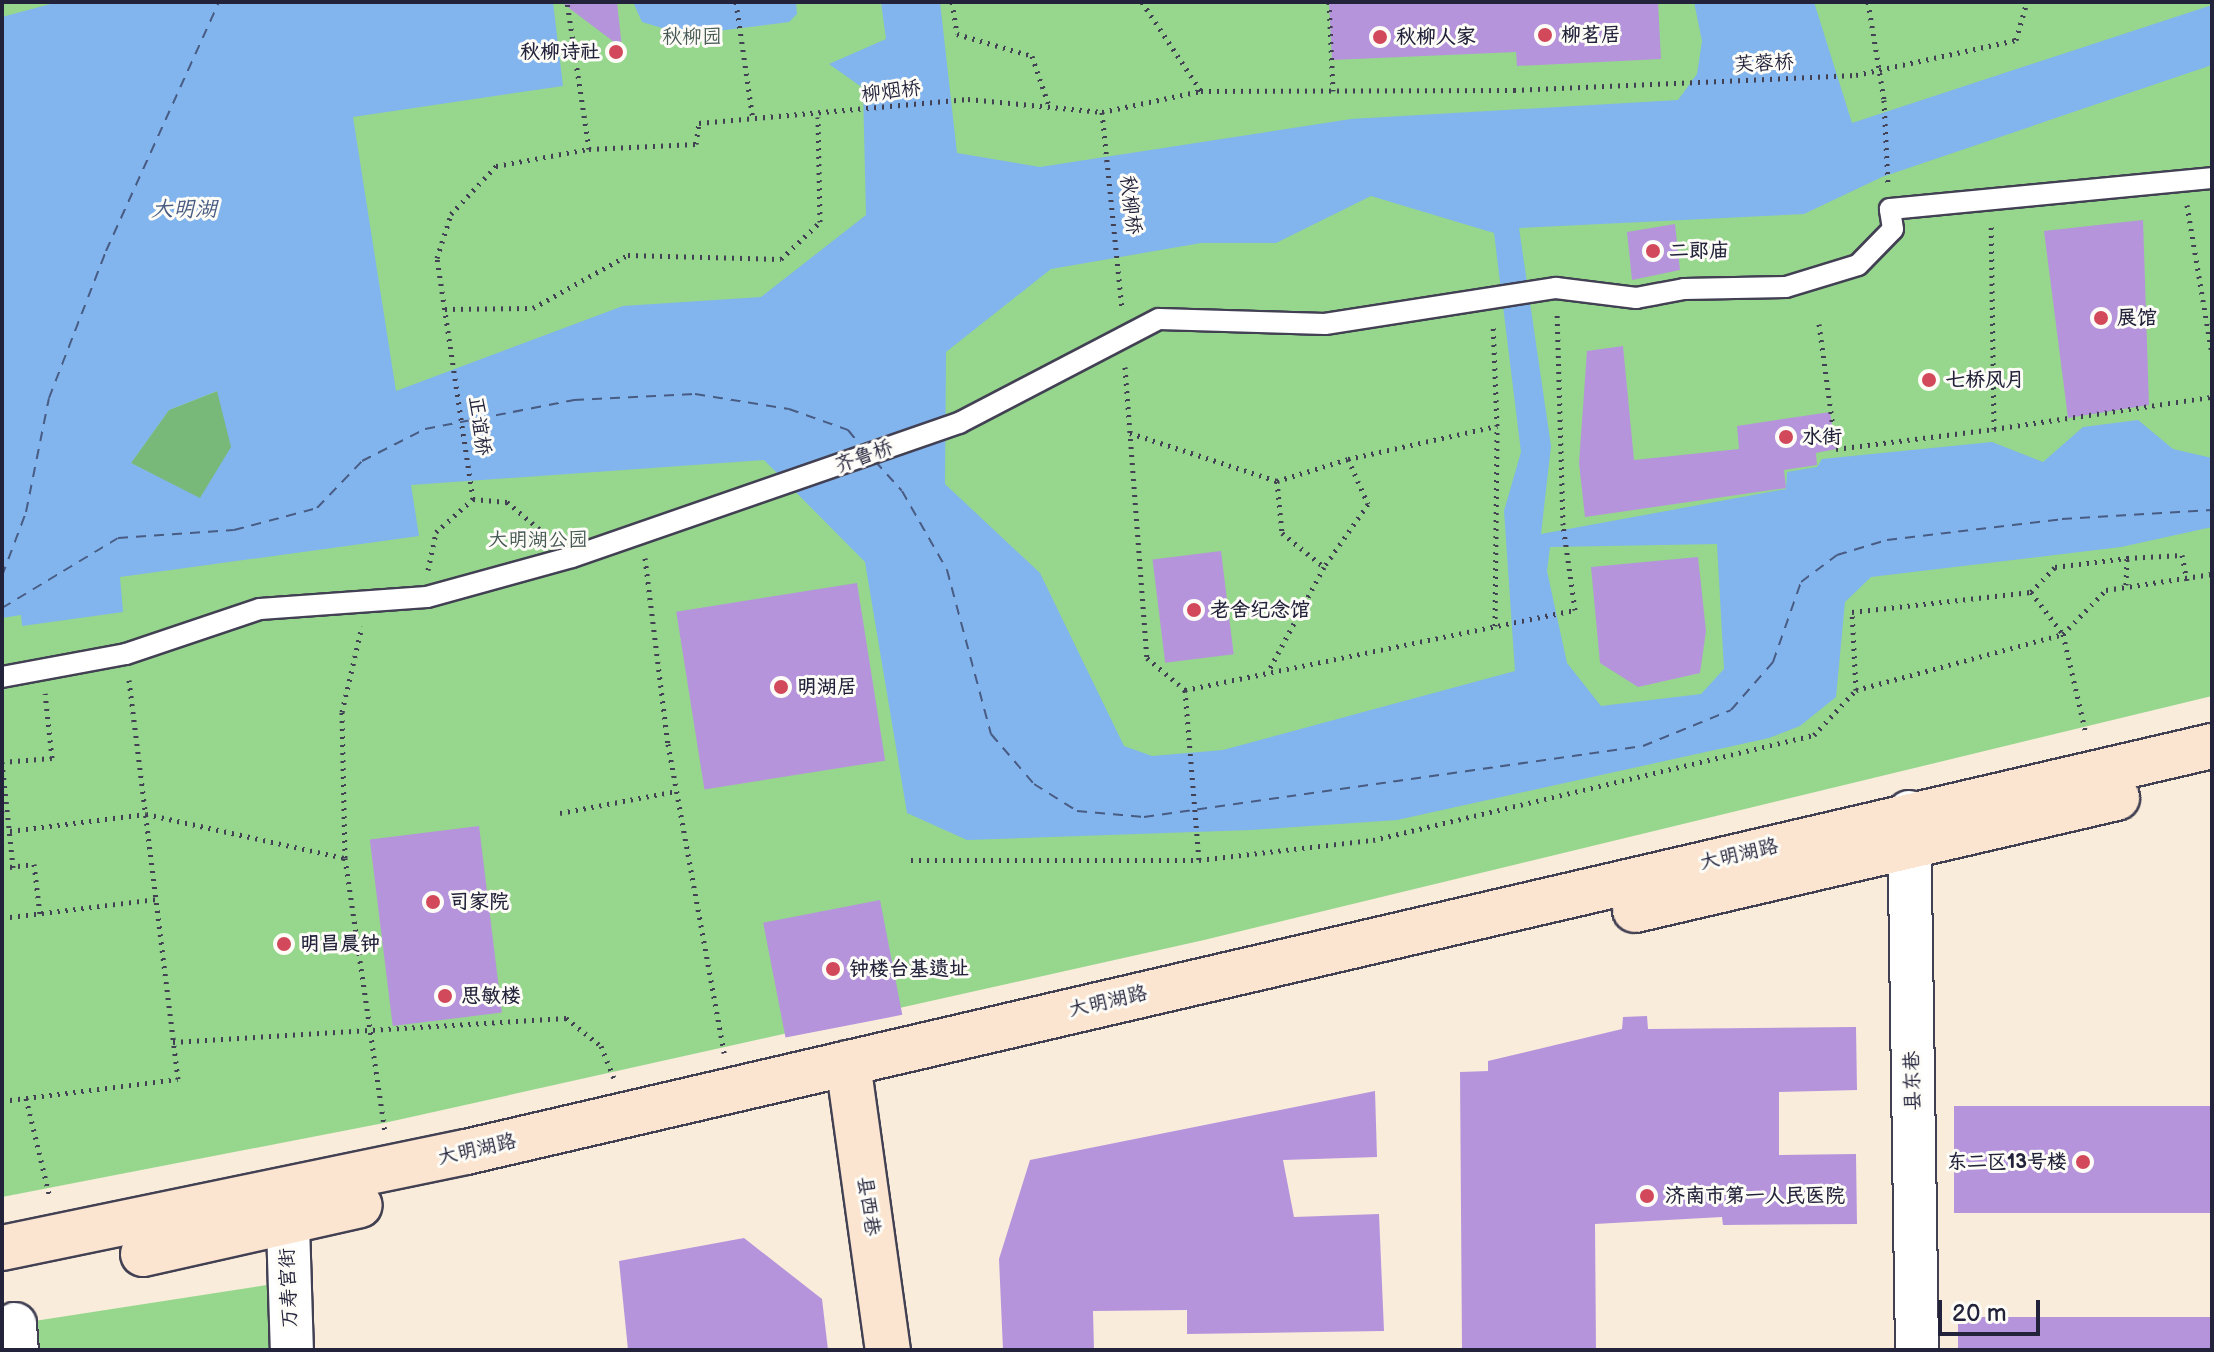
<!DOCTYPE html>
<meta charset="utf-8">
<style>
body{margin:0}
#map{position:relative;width:2214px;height:1352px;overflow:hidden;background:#f9ecdb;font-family:"Balsamiq Sans","LXGW WenKai TC",sans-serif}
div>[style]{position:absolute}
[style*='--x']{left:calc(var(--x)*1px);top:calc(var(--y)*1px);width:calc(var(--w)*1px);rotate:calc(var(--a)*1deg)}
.green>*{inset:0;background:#96d78d}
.forest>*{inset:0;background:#78b878}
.water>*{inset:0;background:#82b4ee}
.ferry>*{height:2px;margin-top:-1px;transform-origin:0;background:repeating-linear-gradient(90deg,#485c83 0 10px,transparent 0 18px)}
.building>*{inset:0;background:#b594dc;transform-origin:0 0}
.path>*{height:5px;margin-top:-2.5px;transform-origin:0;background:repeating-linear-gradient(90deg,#424053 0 2px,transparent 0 8px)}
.roads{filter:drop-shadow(2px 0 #424053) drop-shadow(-2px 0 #424053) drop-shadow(0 2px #424053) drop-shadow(0 -2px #424053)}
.lane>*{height:20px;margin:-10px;padding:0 10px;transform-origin:10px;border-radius:10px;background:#fff}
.street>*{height:42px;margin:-21px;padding:0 21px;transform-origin:21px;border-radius:21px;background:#fff}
.secondary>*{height:44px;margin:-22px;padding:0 22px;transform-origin:22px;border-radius:22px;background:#fce5d0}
.dots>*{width:22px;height:22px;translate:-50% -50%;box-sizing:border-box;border:4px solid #fdfcf7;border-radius:50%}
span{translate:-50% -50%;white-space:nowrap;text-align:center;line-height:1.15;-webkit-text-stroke:6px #fdfcf7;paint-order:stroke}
.poi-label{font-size:20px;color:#22223b;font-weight:700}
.left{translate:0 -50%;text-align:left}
.right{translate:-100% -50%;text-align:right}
.park-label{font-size:20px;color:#455854}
.street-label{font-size:20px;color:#22223b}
.water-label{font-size:22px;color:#485c83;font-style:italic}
.frame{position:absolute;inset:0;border:4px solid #22223b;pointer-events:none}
.scale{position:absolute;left:1938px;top:1300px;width:102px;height:36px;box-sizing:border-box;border:4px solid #22223b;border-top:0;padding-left:10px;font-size:24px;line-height:28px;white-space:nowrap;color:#22223b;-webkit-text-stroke:6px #fdfcf7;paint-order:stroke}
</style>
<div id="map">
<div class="green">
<i style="clip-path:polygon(2px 2px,2212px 2px,2212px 696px,1204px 940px,384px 1123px,2px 1197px)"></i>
<i style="clip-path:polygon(287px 1282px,288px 1350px,2px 1350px,2px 1326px)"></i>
</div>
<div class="forest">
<i style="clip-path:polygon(218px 391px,232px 447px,200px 499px,131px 463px,169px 410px)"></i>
</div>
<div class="water">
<i style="clip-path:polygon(evenodd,58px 2px,553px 2px,563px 86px,353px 117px,396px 391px,623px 306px,761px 297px,866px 215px,863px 88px,829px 64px,886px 39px,881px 2px,940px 2px,957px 153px,1040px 167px,1351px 119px,1678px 100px,1697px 74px,1702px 41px,1694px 2px,1814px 2px,1852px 123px,2212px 5px,2212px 65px,1882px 177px,1804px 214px,1519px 228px,1551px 446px,1541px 534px,1786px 489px,1787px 472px,1817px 467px,1822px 459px,1992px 442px,2043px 462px,2083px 427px,2138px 420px,2173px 449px,2212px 458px,2212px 527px,2121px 547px,1871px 577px,1845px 602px,1836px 697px,1800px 726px,1769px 738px,1397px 820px,1251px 830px,967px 840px,907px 813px,865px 562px,764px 460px,411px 485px,419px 536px,120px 577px,123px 612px,22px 626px,21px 615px,2px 618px,2px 17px,58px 2px,1371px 196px,1494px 233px,1521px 452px,1504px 511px,1515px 671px,1223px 750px,1152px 756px,1124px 746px,1040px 573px,945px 484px,946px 352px,1051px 269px,1201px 243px,1276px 243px,1371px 196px,58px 2px,217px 391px,231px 447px,200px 498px,131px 463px,169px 410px,217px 391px,58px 2px,1717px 544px,1724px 669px,1701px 694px,1601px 706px,1567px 663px,1547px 571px,1550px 547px,1717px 544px)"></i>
<i style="clip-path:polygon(633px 2px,796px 2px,797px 14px,789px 22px,685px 35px,642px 22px)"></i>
</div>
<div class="ferry">
<i style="--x:875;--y:461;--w:40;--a:48"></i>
<i style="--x:902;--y:491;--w:91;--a:60.3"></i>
<i style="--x:947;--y:570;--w:170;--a:75"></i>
<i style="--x:991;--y:734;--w:66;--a:49.3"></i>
<i style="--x:1034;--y:784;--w:51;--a:32.1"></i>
<i style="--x:1077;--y:811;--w:67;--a:5.1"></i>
<i style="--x:1144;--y:817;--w:504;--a:-8.1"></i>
<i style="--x:1643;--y:746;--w:95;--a:-22.2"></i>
<i style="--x:1731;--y:710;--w:64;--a:-48.8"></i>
<i style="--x:1773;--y:662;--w:85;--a:-70.7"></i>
<i style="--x:1801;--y:582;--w:45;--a:-36.9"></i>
<i style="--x:1837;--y:555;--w:52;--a:-16.7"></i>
<i style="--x:1887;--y:540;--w:176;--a:-6.8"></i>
<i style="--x:2062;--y:519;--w:150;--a:-3.4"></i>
<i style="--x:2;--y:576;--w:68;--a:-69.4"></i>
<i style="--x:26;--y:512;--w:116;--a:-78.6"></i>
<i style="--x:49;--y:398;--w:158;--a:-68.8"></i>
<i style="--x:106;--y:251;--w:273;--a:-65.6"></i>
<i style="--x:2;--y:608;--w:135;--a:-31.1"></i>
<i style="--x:118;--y:538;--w:116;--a:-3.9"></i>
<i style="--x:234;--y:530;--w:86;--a:-14.8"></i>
<i style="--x:317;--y:508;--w:65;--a:-46.2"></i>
<i style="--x:362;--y:461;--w:71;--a:-26.9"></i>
<i style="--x:425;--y:429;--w:152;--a:-11"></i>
<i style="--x:574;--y:400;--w:121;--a:-2.8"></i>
<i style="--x:695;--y:394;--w:95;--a:9.1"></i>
<i style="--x:789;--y:409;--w:63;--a:19.6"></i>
<i style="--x:848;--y:430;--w:22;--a:51"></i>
</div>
<div class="building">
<i style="clip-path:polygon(561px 2px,617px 2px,622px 48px)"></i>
<i style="clip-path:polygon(1329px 2px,1658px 2px,1661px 59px,1517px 66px,1516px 52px,1332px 60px)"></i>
<i style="clip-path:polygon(2143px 220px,2149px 405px,2068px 418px,2044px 231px)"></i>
<i style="clip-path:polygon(1675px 224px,1680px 270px,1632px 280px,1627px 232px)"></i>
<i style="clip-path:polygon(1623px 346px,1634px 460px,1739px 449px,1737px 426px,1830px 412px,1836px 449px,1816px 453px,1817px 465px,1784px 470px,1786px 488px,1585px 517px,1579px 463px,1587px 351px)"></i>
<i style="left:1221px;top:551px;width:104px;height:69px;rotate:83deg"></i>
<i style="clip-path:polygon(1698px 557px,1706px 631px,1700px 673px,1638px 687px,1600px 663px,1591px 567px)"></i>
<i style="left:857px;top:583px;width:180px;height:183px;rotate:81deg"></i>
<i style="left:479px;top:826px;width:188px;height:110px;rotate:83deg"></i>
<i style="left:880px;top:900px;width:117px;height:119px;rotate:79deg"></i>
<i style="clip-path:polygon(1647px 1016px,1648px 1029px,1856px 1027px,1857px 1090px,1779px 1092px,1779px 1155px,1856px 1154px,1857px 1224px,1723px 1225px,1722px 1217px,1595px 1224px,1596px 1350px,1462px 1350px,1460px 1072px,1488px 1071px,1488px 1061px,1622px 1029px,1623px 1017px)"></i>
<i style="clip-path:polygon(1375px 1091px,1377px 1157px,1283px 1160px,1294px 1217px,1379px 1214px,1384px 1331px,1187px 1334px,1187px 1310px,1093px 1311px,1094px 1350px,1003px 1350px,999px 1259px,1030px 1160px)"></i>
<i style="left:2212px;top:1106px;width:107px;height:258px;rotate:90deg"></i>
<i style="clip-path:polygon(744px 1238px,822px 1299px,828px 1350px,628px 1350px,619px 1261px)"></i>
<i style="left:2212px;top:1317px;width:33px;height:254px;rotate:90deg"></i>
</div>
<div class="path">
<i style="--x:736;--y:2;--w:119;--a:81.8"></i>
<i style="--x:952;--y:2;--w:32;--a:81"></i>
<i style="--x:957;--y:34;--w:78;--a:16.3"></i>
<i style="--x:1032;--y:56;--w:53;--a:71.2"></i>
<i style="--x:1142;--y:2;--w:107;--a:56.5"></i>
<i style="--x:1329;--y:2;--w:89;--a:87.4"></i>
<i style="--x:1868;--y:2;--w:99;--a:80.7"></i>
<i style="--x:1884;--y:100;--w:84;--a:87.3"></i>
<i style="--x:1102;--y:112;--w:198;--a:84.2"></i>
<i style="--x:589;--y:149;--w:107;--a:-2.7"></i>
<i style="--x:696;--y:144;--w:21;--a:-82"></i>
<i style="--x:699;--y:123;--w:270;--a:-5.1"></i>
<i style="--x:968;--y:99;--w:135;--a:5.5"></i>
<i style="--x:1102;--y:112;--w:101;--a:-12"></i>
<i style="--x:1201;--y:91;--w:313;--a:-0.2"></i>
<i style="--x:1514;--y:90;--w:342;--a:-2.5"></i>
<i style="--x:1856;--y:75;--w:164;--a:-12.3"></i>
<i style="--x:2016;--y:40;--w:40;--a:-74"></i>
<i style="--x:2187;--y:205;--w:151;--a:80.5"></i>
<i style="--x:445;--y:309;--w:88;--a:-0.7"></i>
<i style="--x:533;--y:308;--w:109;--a:-29.2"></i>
<i style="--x:628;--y:255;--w:153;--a:1.5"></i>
<i style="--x:781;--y:259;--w:54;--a:-43.5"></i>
<i style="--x:820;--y:222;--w:105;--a:-91.1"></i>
<i style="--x:1819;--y:324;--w:126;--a:82.3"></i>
<i style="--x:1836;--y:449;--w:159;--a:-7.2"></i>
<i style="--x:1994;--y:429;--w:203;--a:-90.8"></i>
<i style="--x:1125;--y:367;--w:292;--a:85.7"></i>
<i style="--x:1147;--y:658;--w:50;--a:40.1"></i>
<i style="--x:1185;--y:690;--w:171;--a:85.3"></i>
<i style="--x:1994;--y:429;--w:220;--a:-8.4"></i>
<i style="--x:1130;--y:433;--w:155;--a:18.1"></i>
<i style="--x:1277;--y:481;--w:52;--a:84.5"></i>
<i style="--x:1282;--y:533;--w:54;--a:39"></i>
<i style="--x:1324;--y:567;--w:117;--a:118.1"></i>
<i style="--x:1348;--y:459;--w:153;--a:-12.5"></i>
<i style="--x:1497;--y:426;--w:102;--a:-92.2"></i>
<i style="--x:1277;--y:481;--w:74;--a:-17.2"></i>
<i style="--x:1348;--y:459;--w:49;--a:66"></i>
<i style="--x:1368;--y:504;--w:77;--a:124.9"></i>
<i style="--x:473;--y:499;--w:244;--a:-98.5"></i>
<i style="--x:437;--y:258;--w:46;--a:-72.3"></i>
<i style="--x:451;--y:214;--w:66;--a:-46.8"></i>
<i style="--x:496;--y:166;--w:95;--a:-10.4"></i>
<i style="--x:589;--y:149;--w:149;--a:-98.5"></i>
<i style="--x:645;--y:558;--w:187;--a:83"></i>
<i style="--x:668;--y:744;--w:314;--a:79.7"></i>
<i style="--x:428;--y:570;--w:39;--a:-78"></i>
<i style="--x:436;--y:532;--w:50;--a:-41.7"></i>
<i style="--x:473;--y:499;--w:34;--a:5"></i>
<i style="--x:507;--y:502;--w:56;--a:39.9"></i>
<i style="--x:2126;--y:585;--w:27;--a:-88"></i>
<i style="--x:2031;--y:592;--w:53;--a:52.7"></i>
<i style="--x:2063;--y:634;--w:62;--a:-45.7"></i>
<i style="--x:2106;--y:590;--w:107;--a:-8.6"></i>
<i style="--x:1495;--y:626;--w:199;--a:-89.4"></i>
<i style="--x:1185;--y:690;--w:398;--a:-11.6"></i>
<i style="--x:1575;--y:610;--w:86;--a:-98"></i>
<i style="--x:1563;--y:525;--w:211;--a:-91.6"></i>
<i style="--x:1856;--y:690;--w:214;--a:-15.1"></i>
<i style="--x:2063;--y:634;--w:103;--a:77"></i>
<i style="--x:2;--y:762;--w:50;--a:-4.6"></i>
<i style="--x:52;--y:758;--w:65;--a:-96.1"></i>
<i style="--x:2;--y:762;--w:106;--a:84"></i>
<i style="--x:560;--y:813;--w:118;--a:-10.7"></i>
<i style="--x:2;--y:832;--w:145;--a:-7.1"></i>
<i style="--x:146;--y:814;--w:204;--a:12.5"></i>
<i style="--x:345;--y:858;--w:277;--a:81.7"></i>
<i style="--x:345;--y:858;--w:146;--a:-91.2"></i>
<i style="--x:342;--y:712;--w:88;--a:-76.9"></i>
<i style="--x:911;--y:860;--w:288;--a:0"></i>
<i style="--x:1199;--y:860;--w:175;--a:-6.6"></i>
<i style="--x:1373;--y:840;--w:453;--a:-13.4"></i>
<i style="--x:1814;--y:735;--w:62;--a:-47"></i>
<i style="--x:1856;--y:690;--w:78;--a:-92.9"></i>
<i style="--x:1852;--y:612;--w:180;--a:-6.4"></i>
<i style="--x:2031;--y:592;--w:35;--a:-46"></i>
<i style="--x:2055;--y:567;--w:73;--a:-7.1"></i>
<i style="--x:2127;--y:558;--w:55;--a:-3.1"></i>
<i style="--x:2182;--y:555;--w:26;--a:79"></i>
<i style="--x:2;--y:868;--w:32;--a:-7"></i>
<i style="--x:34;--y:864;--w:50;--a:83.2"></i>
<i style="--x:2;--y:918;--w:155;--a:-7"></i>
<i style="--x:173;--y:1042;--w:394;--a:-3.5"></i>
<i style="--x:566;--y:1018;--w:45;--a:38.7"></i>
<i style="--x:601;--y:1046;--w:35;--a:68"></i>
<i style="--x:26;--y:1098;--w:103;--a:76.5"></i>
<i style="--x:2;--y:1101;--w:177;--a:-7.1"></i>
<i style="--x:178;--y:1079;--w:402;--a:-97"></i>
</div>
<div class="roads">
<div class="lane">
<i style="--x:2;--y:677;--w:126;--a:-10.5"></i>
<i style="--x:126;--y:654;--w:141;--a:-18.6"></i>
<i style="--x:260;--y:609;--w:167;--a:-4.1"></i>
<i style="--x:427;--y:597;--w:150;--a:-15.4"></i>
<i style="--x:572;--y:557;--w:410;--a:-19.1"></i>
<i style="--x:959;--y:423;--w:225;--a:-27.5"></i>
<i style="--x:1159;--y:319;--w:166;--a:1.7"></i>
<i style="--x:1325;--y:324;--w:234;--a:-8.9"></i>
<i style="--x:1556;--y:288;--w:81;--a:7.1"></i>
<i style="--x:1636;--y:298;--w:49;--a:-10.6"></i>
<i style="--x:1684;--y:289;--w:102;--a:-1.1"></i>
<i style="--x:1786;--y:287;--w:75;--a:-17"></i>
<i style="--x:1858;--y:265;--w:50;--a:-45.8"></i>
<i style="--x:1893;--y:229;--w:20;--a:-99"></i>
<i style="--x:1890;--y:209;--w:323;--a:-5.5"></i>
</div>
<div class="street">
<i style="--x:1909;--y:812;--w:538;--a:89.15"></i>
<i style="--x:288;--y:1226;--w:124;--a:88.2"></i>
<i style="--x:15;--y:1324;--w:26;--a:86"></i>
</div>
<div class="secondary">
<i style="--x:1635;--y:910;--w:495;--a:-13.1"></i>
<i style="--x:848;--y:1063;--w:290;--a:82.1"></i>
<i style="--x:2;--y:1248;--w:474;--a:-11.7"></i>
<i style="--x:466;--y:1152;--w:1793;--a:-13.09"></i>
<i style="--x:143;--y:1254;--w:222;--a:-12.7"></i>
</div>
</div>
<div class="dots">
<i style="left:1545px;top:35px;background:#d1495b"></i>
<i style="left:1380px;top:37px;background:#d1495b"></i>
<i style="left:616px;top:52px;background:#d1495b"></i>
<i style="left:1653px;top:251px;background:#d1495b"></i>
<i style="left:2101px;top:318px;background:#d1495b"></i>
<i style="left:1929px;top:380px;background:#d1495b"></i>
<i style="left:1786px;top:437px;background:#d1495b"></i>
<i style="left:1194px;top:610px;background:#d1495b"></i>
<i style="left:781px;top:687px;background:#d1495b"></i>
<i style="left:433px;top:902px;background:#d1495b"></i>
<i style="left:284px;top:944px;background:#d1495b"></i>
<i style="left:833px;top:969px;background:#d1495b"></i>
<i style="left:445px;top:996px;background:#d1495b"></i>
<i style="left:2083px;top:1162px;background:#d1495b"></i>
<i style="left:1647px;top:1196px;background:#d1495b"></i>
</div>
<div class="poi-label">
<span class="left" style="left:1561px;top:35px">柳茗居</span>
<span class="left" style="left:1396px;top:37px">秋柳人家</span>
<span class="right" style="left:600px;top:52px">秋柳诗社</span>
<span class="left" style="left:1669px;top:251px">二郎庙</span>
<span class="left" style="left:2117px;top:318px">展馆</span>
<span class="left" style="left:1945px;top:380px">七桥风月</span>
<span class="left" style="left:1802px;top:437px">水街</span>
<span class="left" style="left:1210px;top:610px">老舍纪念馆</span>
<span class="left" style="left:797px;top:687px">明湖居</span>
<span class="left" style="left:449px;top:902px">司家院</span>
<span class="left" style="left:300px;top:944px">明昌晨钟</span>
<span class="left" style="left:849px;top:969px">钟楼台基遗址</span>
<span class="left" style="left:461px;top:996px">思敏楼</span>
<span class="right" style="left:2067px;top:1162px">东二区13号楼</span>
<span class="left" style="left:1665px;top:1196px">济南市第一人民医院</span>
</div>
<div class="park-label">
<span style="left:692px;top:37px">秋柳园</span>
<span style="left:538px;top:540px">大明湖公园</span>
</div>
<div class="street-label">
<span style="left:1764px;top:64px;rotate:-3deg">芙蓉桥</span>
<span style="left:891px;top:92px;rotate:-7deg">柳烟桥</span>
<span style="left:1130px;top:205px;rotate:83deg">秋柳桥</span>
<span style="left:479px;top:426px;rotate:82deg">正谊桥</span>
<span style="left:864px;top:457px;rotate:-20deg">齐鲁桥</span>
<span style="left:1739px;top:855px;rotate:-13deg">大明湖路</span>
<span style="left:1108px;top:1002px;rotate:-13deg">大明湖路</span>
<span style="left:1913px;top:1081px;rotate:-91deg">县东巷</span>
<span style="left:477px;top:1150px;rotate:-13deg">大明湖路</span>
<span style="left:868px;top:1206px;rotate:82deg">县西巷</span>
<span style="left:289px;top:1288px;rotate:-92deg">万寿宫街</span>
</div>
<div class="water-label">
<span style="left:184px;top:210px">大明湖</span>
</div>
<div class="frame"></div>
<div class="scale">20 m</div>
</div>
